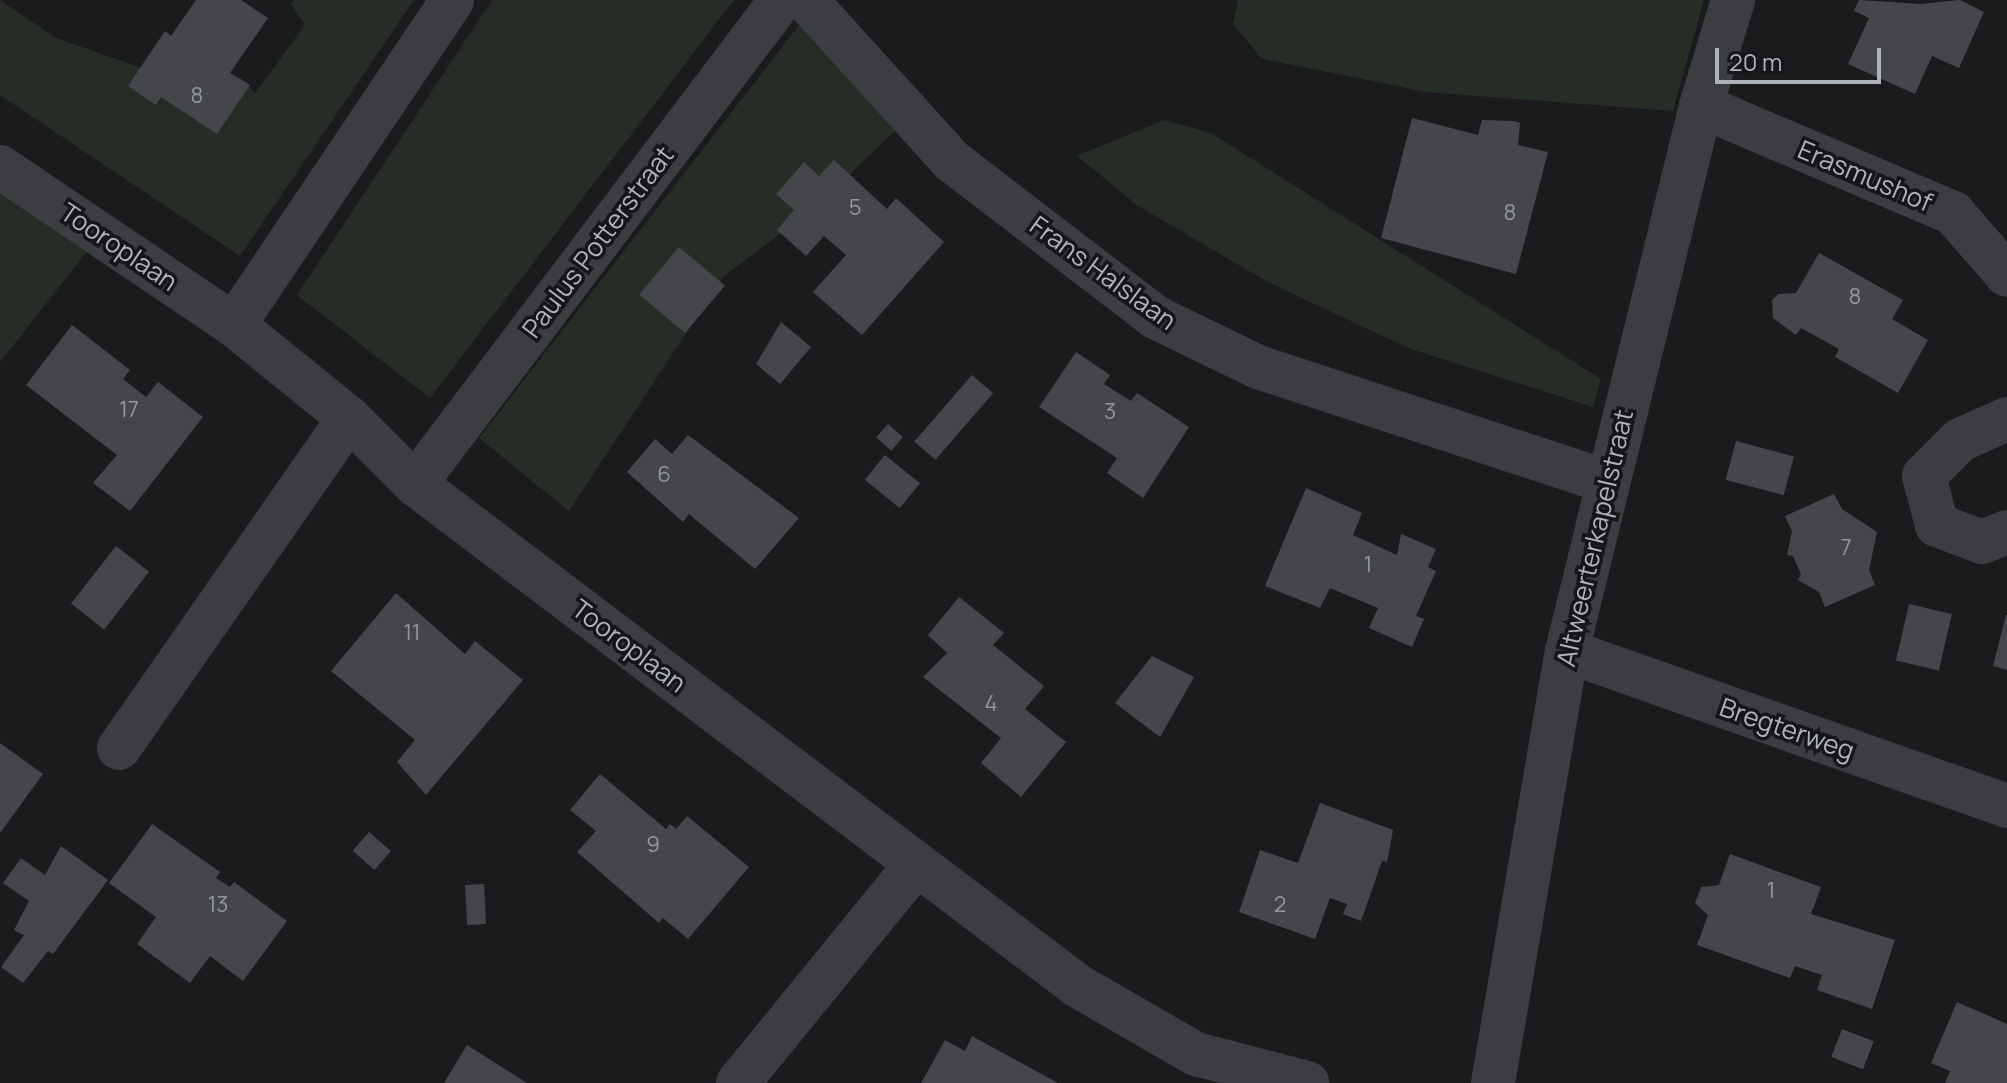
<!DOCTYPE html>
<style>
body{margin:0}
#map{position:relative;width:2007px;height:1083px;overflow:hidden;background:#1b1b1d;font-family:Manrope,sans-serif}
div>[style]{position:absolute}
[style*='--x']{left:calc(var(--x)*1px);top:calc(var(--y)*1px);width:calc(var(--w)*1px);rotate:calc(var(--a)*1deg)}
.green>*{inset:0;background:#252d26}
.building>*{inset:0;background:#45464a;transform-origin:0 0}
.minor>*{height:44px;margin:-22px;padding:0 22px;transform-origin:22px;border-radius:22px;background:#3c3d41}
span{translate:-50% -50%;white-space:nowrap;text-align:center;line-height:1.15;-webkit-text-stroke:7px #161618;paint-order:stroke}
.number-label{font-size:22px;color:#94979f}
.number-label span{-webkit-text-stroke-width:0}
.street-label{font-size:26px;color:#aeb2bb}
.scale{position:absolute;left:1715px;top:48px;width:166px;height:36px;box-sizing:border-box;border:4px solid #aeb2bb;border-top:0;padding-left:10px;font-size:24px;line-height:28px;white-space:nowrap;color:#aeb2bb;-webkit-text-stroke:6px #161618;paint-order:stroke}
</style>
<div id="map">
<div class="green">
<i style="clip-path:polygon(0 0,56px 38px,205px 90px,240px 77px,255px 93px,305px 25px,291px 4px,294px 0,414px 0,240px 256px,0 95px)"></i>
<i style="clip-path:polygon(492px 0,734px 0,430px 398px,297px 295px)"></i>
<i style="clip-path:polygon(1238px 0,1704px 0,1673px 111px,1426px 92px,1262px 59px,1233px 24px)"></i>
<i style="clip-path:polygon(803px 20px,907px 119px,816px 207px,723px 277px,569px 511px,479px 438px)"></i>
<i style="clip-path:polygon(1164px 120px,1211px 133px,1601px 379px,1593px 407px,1408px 348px,1266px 281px,1138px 206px,1077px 156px)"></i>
<i style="clip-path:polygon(0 171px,97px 239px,0 362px)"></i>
</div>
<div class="building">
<i style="clip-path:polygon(196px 0,241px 0,268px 18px,230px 73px,250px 85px,217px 134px,161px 97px,156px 105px,128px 86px,165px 31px,171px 36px)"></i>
<i style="clip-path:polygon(1859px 0,1920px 4px,1960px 0,1984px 12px,1959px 68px,1932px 56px,1915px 94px,1848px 64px,1869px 18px,1854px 11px)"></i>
<i style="clip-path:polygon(1412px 118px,1478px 135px,1482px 120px,1514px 121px,1520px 123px,1518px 145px,1548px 152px,1516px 274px,1381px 238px)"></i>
<i style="clip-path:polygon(834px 160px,887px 209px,896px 198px,944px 242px,862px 335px,813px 292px,846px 255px,824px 236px,806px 256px,777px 230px,794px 210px,776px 194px,804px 162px,819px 176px)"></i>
<i style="left:679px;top:247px;width:60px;height:62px;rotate:40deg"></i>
<i style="clip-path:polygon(1819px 253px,1903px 300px,1892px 319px,1928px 340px,1898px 393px,1835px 357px,1839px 349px,1801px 328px,1796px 335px,1773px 318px,1772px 300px,1778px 294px,1796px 293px)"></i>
<i style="clip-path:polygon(781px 322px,811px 347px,780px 384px,756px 364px)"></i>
<i style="clip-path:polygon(72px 325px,130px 370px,123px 379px,146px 397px,158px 382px,203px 417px,130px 511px,93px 483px,117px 455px,26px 385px)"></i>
<i style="clip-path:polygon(1076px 352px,1110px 375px,1104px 384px,1131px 401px,1137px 393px,1189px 427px,1143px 498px,1107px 473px,1117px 458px,1039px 407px)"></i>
<i style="left:972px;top:375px;width:28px;height:88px;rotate:41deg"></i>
<i style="left:888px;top:424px;width:20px;height:18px;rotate:41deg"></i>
<i style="clip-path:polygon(688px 435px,799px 518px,755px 569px,689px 514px,683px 522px,627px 472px,655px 439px,672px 454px)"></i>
<i style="left:1736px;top:441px;width:60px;height:40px;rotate:15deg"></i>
<i style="left:885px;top:455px;width:45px;height:32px;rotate:39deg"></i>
<i style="clip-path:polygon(1306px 488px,1362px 513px,1353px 535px,1397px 555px,1401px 534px,1436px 549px,1428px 567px,1436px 571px,1416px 616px,1424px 619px,1412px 647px,1369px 628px,1378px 608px,1330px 588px,1320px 608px,1265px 586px)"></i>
<i style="clip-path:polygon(1834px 494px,1842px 509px,1877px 532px,1869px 570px,1875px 585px,1825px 607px,1819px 592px,1798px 580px,1801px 574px,1793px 556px,1787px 555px,1792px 531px,1785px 516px)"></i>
<i style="left:116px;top:546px;width:42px;height:73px;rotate:38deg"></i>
<i style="clip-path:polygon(396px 593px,465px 654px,475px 641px,523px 680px,426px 795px,397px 762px,415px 740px,331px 671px)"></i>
<i style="clip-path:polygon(959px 597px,1004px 633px,993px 645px,1044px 686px,1025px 709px,1066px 742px,1021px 797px,981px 763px,1001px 738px,923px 677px,947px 653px,928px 635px)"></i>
<i style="left:1909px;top:604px;width:44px;height:58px;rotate:13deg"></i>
<i style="clip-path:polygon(2006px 615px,2007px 615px,2007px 670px,1993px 666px)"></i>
<i style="clip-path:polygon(1152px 656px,1194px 677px,1160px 737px,1115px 703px)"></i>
<i style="clip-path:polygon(0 743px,43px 774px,0 833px)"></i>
<i style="clip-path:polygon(600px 774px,666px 829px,670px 824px,676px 829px,687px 816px,749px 867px,688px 939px,663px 918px,659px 923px,577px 852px,596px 831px,570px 810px)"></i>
<i style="clip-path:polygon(1320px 803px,1393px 830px,1387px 862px,1382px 861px,1361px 921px,1343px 914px,1347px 904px,1330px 898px,1315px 939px,1239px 912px,1260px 850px,1298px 863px)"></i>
<i style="clip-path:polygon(152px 824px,220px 872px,216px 878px,230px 887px,234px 882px,287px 921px,243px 981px,210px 956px,190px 983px,137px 944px,156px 917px,109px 883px)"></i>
<i style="left:369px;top:832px;width:29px;height:25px;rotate:41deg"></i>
<i style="clip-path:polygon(61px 846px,108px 880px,53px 954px,48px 951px,23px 983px,1px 967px,24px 935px,14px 930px,29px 901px,3px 883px,21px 858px,45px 875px)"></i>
<i style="clip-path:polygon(1730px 854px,1821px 887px,1811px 914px,1895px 940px,1872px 1009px,1817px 990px,1822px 975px,1795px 966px,1790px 978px,1697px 945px,1708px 915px,1695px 903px,1701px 887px,1719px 885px)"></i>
<i style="left:484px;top:884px;width:40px;height:19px;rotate:87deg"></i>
<i style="clip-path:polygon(1957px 1002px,2007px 1024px,2007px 1083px,1945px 1083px,1950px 1071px,1931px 1063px)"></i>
<i style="left:1842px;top:1029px;width:34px;height:30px;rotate:21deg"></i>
<i style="clip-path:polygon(972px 1036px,1058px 1083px,921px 1083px,945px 1040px,965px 1051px)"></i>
<i style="clip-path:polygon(467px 1045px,527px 1083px,444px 1083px)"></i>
</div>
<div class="minor">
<i style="--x:806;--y:0;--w:217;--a:47.8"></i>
<i style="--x:952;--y:161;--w:256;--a:37.5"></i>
<i style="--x:1155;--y:317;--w:114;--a:25.9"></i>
<i style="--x:1258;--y:367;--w:367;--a:18.2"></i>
<i style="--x:1701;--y:106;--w:274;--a:23"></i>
<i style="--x:1953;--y:213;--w:82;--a:48.9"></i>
<i style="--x:0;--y:167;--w:282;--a:34"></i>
<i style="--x:234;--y:325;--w:148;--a:39"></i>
<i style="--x:349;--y:418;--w:93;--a:45"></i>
<i style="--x:415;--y:484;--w:832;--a:37.13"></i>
<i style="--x:1078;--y:986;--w:136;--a:30"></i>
<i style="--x:1196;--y:1054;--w:115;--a:14.6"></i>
<i style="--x:234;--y:325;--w:391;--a:-56.1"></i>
<i style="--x:2007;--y:419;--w:51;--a:155.9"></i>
<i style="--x:1960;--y:440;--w:51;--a:135"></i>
<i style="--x:1924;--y:476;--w:51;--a:75.1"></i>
<i style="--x:1937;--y:525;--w:48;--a:20.7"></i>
<i style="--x:1982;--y:542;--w:27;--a:-22"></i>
<i style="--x:415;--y:484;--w:607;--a:-52.9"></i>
<i style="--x:1567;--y:651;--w:467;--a:19.4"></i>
<i style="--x:119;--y:748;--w:402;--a:-55.1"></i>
<i style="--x:738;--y:1083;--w:281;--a:-50.8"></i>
<i style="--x:1493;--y:1083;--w:438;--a:-80.3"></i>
<i style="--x:1567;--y:651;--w:561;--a:-76.19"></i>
<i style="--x:1701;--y:106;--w:111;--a:-73.2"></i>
</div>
<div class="number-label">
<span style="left:197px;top:96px">8</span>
<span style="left:855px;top:208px">5</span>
<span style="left:1510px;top:213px">8</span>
<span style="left:1855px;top:297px">8</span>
<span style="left:129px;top:410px">17</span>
<span style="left:1110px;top:412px">3</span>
<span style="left:664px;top:475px">6</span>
<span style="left:1846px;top:548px">7</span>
<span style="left:1368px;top:565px">1</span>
<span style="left:412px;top:633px">11</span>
<span style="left:991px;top:704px">4</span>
<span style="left:653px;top:845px">9</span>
<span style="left:1771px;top:891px">1</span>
<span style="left:218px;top:905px">13</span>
<span style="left:1280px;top:905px">2</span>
</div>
<div class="street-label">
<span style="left:1865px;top:176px;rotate:23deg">Erasmushof</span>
<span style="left:598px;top:242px;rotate:-53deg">Paulus Potterstraat</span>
<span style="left:119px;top:247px;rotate:34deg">Tooroplaan</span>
<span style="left:1103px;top:273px;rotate:36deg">Frans Halslaan</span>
<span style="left:1595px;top:538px;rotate:-77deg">Altweerterkapelstraat</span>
<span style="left:629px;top:646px;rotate:37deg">Tooroplaan</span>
<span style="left:1787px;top:729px;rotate:19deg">Bregterweg</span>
</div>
<div class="scale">20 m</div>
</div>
